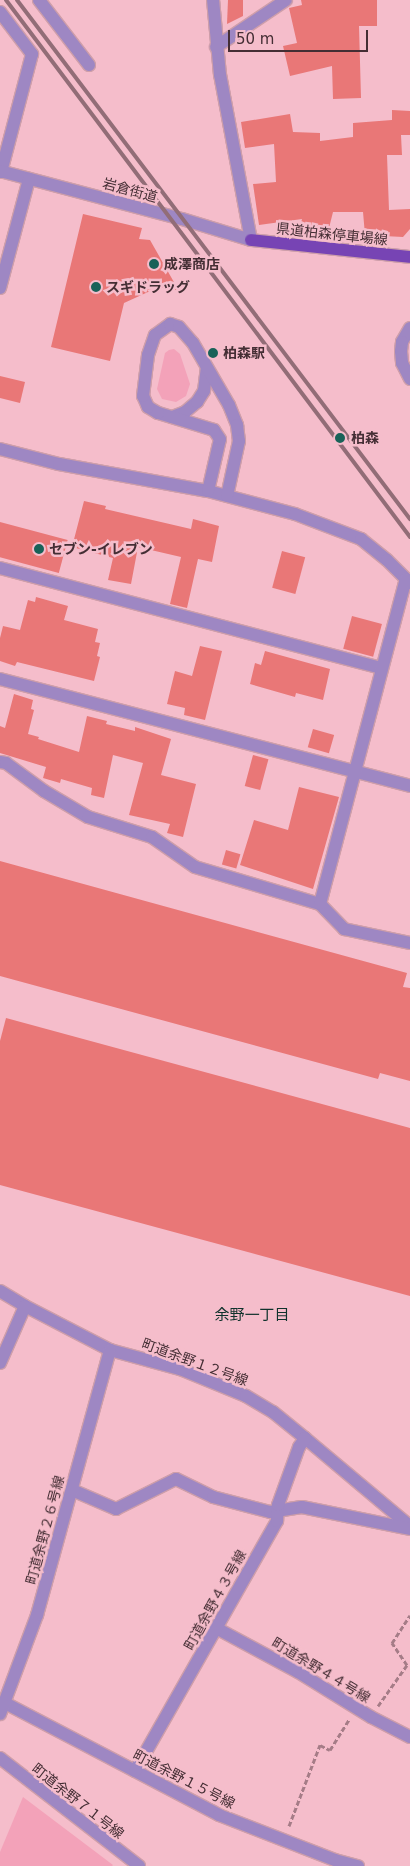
<!DOCTYPE html>
<meta charset="utf-8">
<style>
body{margin:0}
#map{position:relative;width:410px;height:1866px;overflow:hidden;background:#f5bdcb;font-family:"DejaVu Sans","Noto Sans JP",sans-serif}
div>[style]{position:absolute}
[style*='--x']{left:calc(var(--x)*1px);top:calc(var(--y)*1px);width:calc(var(--w)*1px);rotate:calc(var(--a)*1deg)}
.green>*{inset:0;background:#f3a2b9}
.building>*{inset:0;background:#e97777;transform-origin:0 0}
.path>*{height:3px;margin-top:-1.5px;transform-origin:0;background:repeating-linear-gradient(90deg,#a57c87 0 5px,transparent 0 7.5px)}
.roads{filter:drop-shadow(1px 0 #ce9eaa) drop-shadow(-1px 0 #ce9eaa) drop-shadow(0 1px #ce9eaa) drop-shadow(0 -1px #ce9eaa)}
.minor>*{height:12px;margin:-6px;padding:0 6px;transform-origin:6px;border-radius:6px;background:#9e87c3}
.major>*{height:12px;margin:-6px;padding:0 6px;transform-origin:6px;border-radius:6px;background:#7744b4}
.rail>*{height:4px;margin:-2px;padding:0 2px;transform-origin:2px;border-radius:2px;background:#926d77}
.dots>*{width:14px;height:14px;translate:-50% -50%;box-sizing:border-box;border:2px solid #f5bdcb;border-radius:50%}
span{translate:-50% -50%;white-space:nowrap;text-align:center;line-height:1.15;-webkit-text-stroke:5px #f5bdcb;paint-order:stroke}
.street-label{font-size:14px;color:#442e34}
.poi-label{font-size:14px;color:#442e34;font-weight:700}
.left{translate:0 -50%;text-align:left}
.neighbourhood-label{font-size:15px;color:#10322c}
.scale{position:absolute;left:228px;top:30px;width:140px;height:22px;box-sizing:border-box;border:2px solid #442e34;border-top:0;padding-left:6px;font-size:15px;line-height:18px;white-space:nowrap;color:#442e34;-webkit-text-stroke:4px #f5bdcb;paint-order:stroke}
</style>
<div id="map">
<div class="green">
<i style="clip-path:polygon(169px 350px,174px 349px,180px 354px,190px 384px,186px 396px,176px 402px,162px 399px,157px 389px,165px 353px)"></i>
<i style="clip-path:polygon(23px 1797px,113px 1865px,112px 1866px,0 1866px,0 1852px)"></i>
</div>
<div class="building">
<i style="clip-path:polygon(228px 0,243px 0,243px 16px,227px 24px)"></i>
<i style="clip-path:polygon(301px 0,377px 0,377px 26px,359px 26px,361px 98px,333px 99px,332px 66px,290px 76px,283px 46px,297px 43px,289px 8px,302px 5px)"></i>
<i style="clip-path:polygon(392px 110px,410px 111px,410px 135px,401px 135px,402px 155px,387px 155px,389px 210px,410px 209px,410px 229px,403px 237px,365px 235px,363px 212px,333px 212px,327px 236px,299px 231px,302px 219px,259px 225px,253px 184px,276px 182px,274px 144px,245px 148px,241px 122px,290px 114px,293px 132px,320px 133px,320px 141px,353px 137px,353px 123px,392px 120px)"></i>
<i style="clip-path:polygon(83px 214px,142px 228px,139px 239px,150px 240px,179px 291px,159px 287px,124px 303px,110px 361px,51px 347px)"></i>
<i style="clip-path:polygon(0 376px,25px 382px,20px 403px,0 398px)"></i>
<i style="clip-path:polygon(84px 501px,106px 506px,105px 509px,191px 529px,193px 519px,219px 526px,212px 562px,198px 559px,187px 608px,170px 604px,181px 557px,138px 547px,131px 584px,108px 580px,113px 558px,72px 547px)"></i>
<i style="left:0;top:522px;width:70px;height:34px;rotate:15deg"></i>
<i style="left:282px;top:551px;width:24px;height:38px;rotate:15deg"></i>
<i style="clip-path:polygon(36px 597px,68px 606px,64px 620px,98px 629px,95px 642px,100px 643px,97px 656px,100px 657px,94px 681px,17px 662px,15px 666px,0 661px,0 638px,3px 626px,20px 630px,28px 600px,35px 602px)"></i>
<i style="left:352px;top:616px;width:31px;height:34px;rotate:15deg"></i>
<i style="clip-path:polygon(200px 646px,222px 651px,205px 720px,184px 715px,185px 708px,167px 704px,175px 671px,192px 676px)"></i>
<i style="clip-path:polygon(265px 651px,330px 669px,323px 700px,296px 693px,295px 697px,250px 684px,255px 663px,261px 665px)"></i>
<i style="clip-path:polygon(14px 694px,33px 700px,31px 709px,34px 710px,28px 734px,39px 737px,38px 739px,79px 752px,87px 716px,107px 721px,106px 724px,135px 731px,135px 727px,171px 739px,161px 775px,196px 784px,183px 837px,167px 833px,170px 824px,129px 815px,143px 763px,113px 755px,104px 798px,91px 795px,92px 788px,61px 779px,60px 783px,43px 778px,46px 767px,0 753px,0 726px,5px 728px)"></i>
<i style="left:313px;top:729px;width:22px;height:19px;rotate:16deg"></i>
<i style="left:253px;top:755px;width:16px;height:32px;rotate:15deg"></i>
<i style="clip-path:polygon(299px 787px,339px 797px,313px 889px,240px 865px,254px 820px,288px 830px)"></i>
<i style="left:226px;top:850px;width:15px;height:15px;rotate:16deg"></i>
<i style="clip-path:polygon(0 861px,407px 973px,403px 987px,410px 988px,410px 1081px,380px 1073px,378px 1079px,0 976px)"></i>
<i style="clip-path:polygon(6px 1018px,410px 1128px,410px 1296px,0 1185px,0 1041px)"></i>
</div>
<div class="path">
<i style="--x:378;--y:1706;--w:50;--a:-54.7"></i>
<i style="--x:407;--y:1665;--w:27;--a:-124"></i>
<i style="--x:392;--y:1643;--w:33;--a:-57"></i>
<i style="--x:289;--y:1826;--w:87;--a:-69.1"></i>
<i style="--x:320;--y:1745;--w:11;--a:27"></i>
<i style="--x:330;--y:1750;--w:36;--a:-58"></i>
</div>
<div class="roads">
<div class="minor">
<i style="--x:39;--y:0;--w:82;--a:52.4"></i>
<i style="--x:0;--y:12;--w:53;--a:52.7"></i>
<i style="--x:32;--y:54;--w:122;--a:104.7"></i>
<i style="--x:216;--y:47;--w:84;--a:-33.9"></i>
<i style="--x:0;--y:171;--w:188;--a:14.8"></i>
<i style="--x:182;--y:219;--w:72;--a:16.9"></i>
<i style="--x:251;--y:240;--w:168;--a:-100.6"></i>
<i style="--x:220;--y:75;--w:75;--a:-95.3"></i>
<i style="--x:0;--y:288;--w:113;--a:-75.1"></i>
<i style="--x:410;--y:328;--w:16;--a:120"></i>
<i style="--x:402;--y:342;--w:9;--a:96"></i>
<i style="--x:401;--y:351;--w:12;--a:85"></i>
<i style="--x:402;--y:363;--w:18;--a:63"></i>
<i style="--x:172;--y:417;--w:14;--a:-21"></i>
<i style="--x:185;--y:412;--w:16;--a:-40"></i>
<i style="--x:197;--y:402;--w:13;--a:-58"></i>
<i style="--x:204;--y:391;--w:23;--a:-83"></i>
<i style="--x:0;--y:449;--w:61;--a:14.3"></i>
<i style="--x:59;--y:464;--w:151;--a:10.3"></i>
<i style="--x:208;--y:491;--w:90;--a:14.8"></i>
<i style="--x:295;--y:514;--w:71;--a:20.7"></i>
<i style="--x:361;--y:539;--w:33;--a:39"></i>
<i style="--x:387;--y:560;--w:33;--a:45"></i>
<i style="--x:208;--y:491;--w:53;--a:-77"></i>
<i style="--x:220;--y:439;--w:11;--a:-124"></i>
<i style="--x:214;--y:430;--w:59;--a:-163.1"></i>
<i style="--x:158;--y:413;--w:12;--a:-149"></i>
<i style="--x:148;--y:407;--w:12;--a:-114"></i>
<i style="--x:143;--y:396;--w:41;--a:-83"></i>
<i style="--x:148;--y:355;--w:21;--a:-71"></i>
<i style="--x:155;--y:335;--w:19;--a:-36"></i>
<i style="--x:170;--y:324;--w:9;--a:18"></i>
<i style="--x:179;--y:327;--w:21;--a:49"></i>
<i style="--x:193;--y:343;--w:72;--a:59.9"></i>
<i style="--x:229;--y:405;--w:22;--a:68"></i>
<i style="--x:237;--y:425;--w:16;--a:83"></i>
<i style="--x:239;--y:441;--w:56;--a:102.3"></i>
<i style="--x:0;--y:568;--w:395;--a:14.7"></i>
<i style="--x:0;--y:679;--w:424;--a:14.6"></i>
<i style="--x:0;--y:762;--w:6;--a:9"></i>
<i style="--x:6;--y:763;--w:47;--a:36.4"></i>
<i style="--x:44;--y:791;--w:51;--a:30.6"></i>
<i style="--x:88;--y:817;--w:67;--a:17.4"></i>
<i style="--x:152;--y:837;--w:52;--a:34.9"></i>
<i style="--x:195;--y:867;--w:130;--a:16.5"></i>
<i style="--x:320;--y:904;--w:35;--a:46"></i>
<i style="--x:344;--y:929;--w:67;--a:12"></i>
<i style="--x:320;--y:904;--w:336;--a:-75.2"></i>
<i style="--x:0;--y:1291;--w:29;--a:31"></i>
<i style="--x:25;--y:1306;--w:96;--a:27.4"></i>
<i style="--x:110;--y:1350;--w:73;--a:15.2"></i>
<i style="--x:180;--y:1369;--w:71;--a:22.2"></i>
<i style="--x:246;--y:1396;--w:31;--a:31"></i>
<i style="--x:273;--y:1412;--w:41;--a:39.1"></i>
<i style="--x:305;--y:1438;--w:137;--a:40"></i>
<i style="--x:0;--y:1363;--w:62;--a:-66.3"></i>
<i style="--x:72;--y:1490;--w:48;--a:23.4"></i>
<i style="--x:116;--y:1509;--w:67;--a:-26.6"></i>
<i style="--x:176;--y:1479;--w:41;--a:25.9"></i>
<i style="--x:213;--y:1497;--w:59;--a:14.7"></i>
<i style="--x:270;--y:1512;--w:32;--a:-9"></i>
<i style="--x:302;--y:1507;--w:110;--a:11.5"></i>
<i style="--x:216;--y:1628;--w:93;--a:28.2"></i>
<i style="--x:298;--y:1672;--w:86;--a:31.7"></i>
<i style="--x:371;--y:1717;--w:44;--a:27.1"></i>
<i style="--x:5;--y:1703;--w:242;--a:27.6"></i>
<i style="--x:219;--y:1815;--w:124;--a:21.2"></i>
<i style="--x:335;--y:1860;--w:24;--a:15"></i>
<i style="--x:0;--y:1714;--w:106;--a:-69.5"></i>
<i style="--x:37;--y:1615;--w:275;--a:-74.6"></i>
<i style="--x:0;--y:1758;--w:176;--a:37.8"></i>
<i style="--x:135;--y:1771;--w:288;--a:-60.4"></i>
<i style="--x:277;--y:1521;--w:16;--a:-86"></i>
<i style="--x:278;--y:1505;--w:62;--a:-70.1"></i>
<i style="--x:299;--y:1447;--w:11;--a:-56"></i>
</div>
<div class="major">
<i style="--x:251;--y:240;--w:160;--a:6.1"></i>
</div>
</div>
<div class="rail">
<i style="--x:6;--y:0;--w:672;--a:53.04"></i>
<i style="--x:17;--y:0;--w:651;--a:52.87"></i>
</div>
<div class="dots">
<i style="left:154px;top:264px;background:#196258"></i>
<i style="left:96px;top:287px;background:#196258"></i>
<i style="left:213px;top:353px;background:#196258"></i>
<i style="left:340px;top:438px;background:#196258"></i>
<i style="left:39px;top:549px;background:#196258"></i>
</div>
<div class="street-label">
<span style="left:130px;top:190px;rotate:15deg">岩倉街道</span>
<span style="left:332px;top:234px;rotate:6deg">県道柏森停車場線</span>
<span style="left:195px;top:1362px;rotate:20deg">町道余野１２号線</span>
<span style="left:45px;top:1530px;rotate:-75deg">町道余野２６号線</span>
<span style="left:215px;top:1600px;rotate:-61deg">町道余野４３号線</span>
<span style="left:321px;top:1670px;rotate:31deg">町道余野４４号線</span>
<span style="left:184px;top:1779px;rotate:27deg">町道余野１５号線</span>
<span style="left:78px;top:1801px;rotate:38deg">町道余野７１号線</span>
</div>
<div class="poi-label">
<span class="left" style="left:164px;top:264px">成澤商店</span>
<span class="left" style="left:106px;top:287px">スギドラッグ</span>
<span class="left" style="left:223px;top:353px">柏森駅</span>
<span class="left" style="left:351px;top:438px">柏森</span>
<span class="left" style="left:49px;top:549px">セブン-イレブン</span>
</div>
<div class="neighbourhood-label">
<span style="left:252px;top:1316px">余野一丁目</span>
</div>
<div class="scale">50 m</div>
</div>
